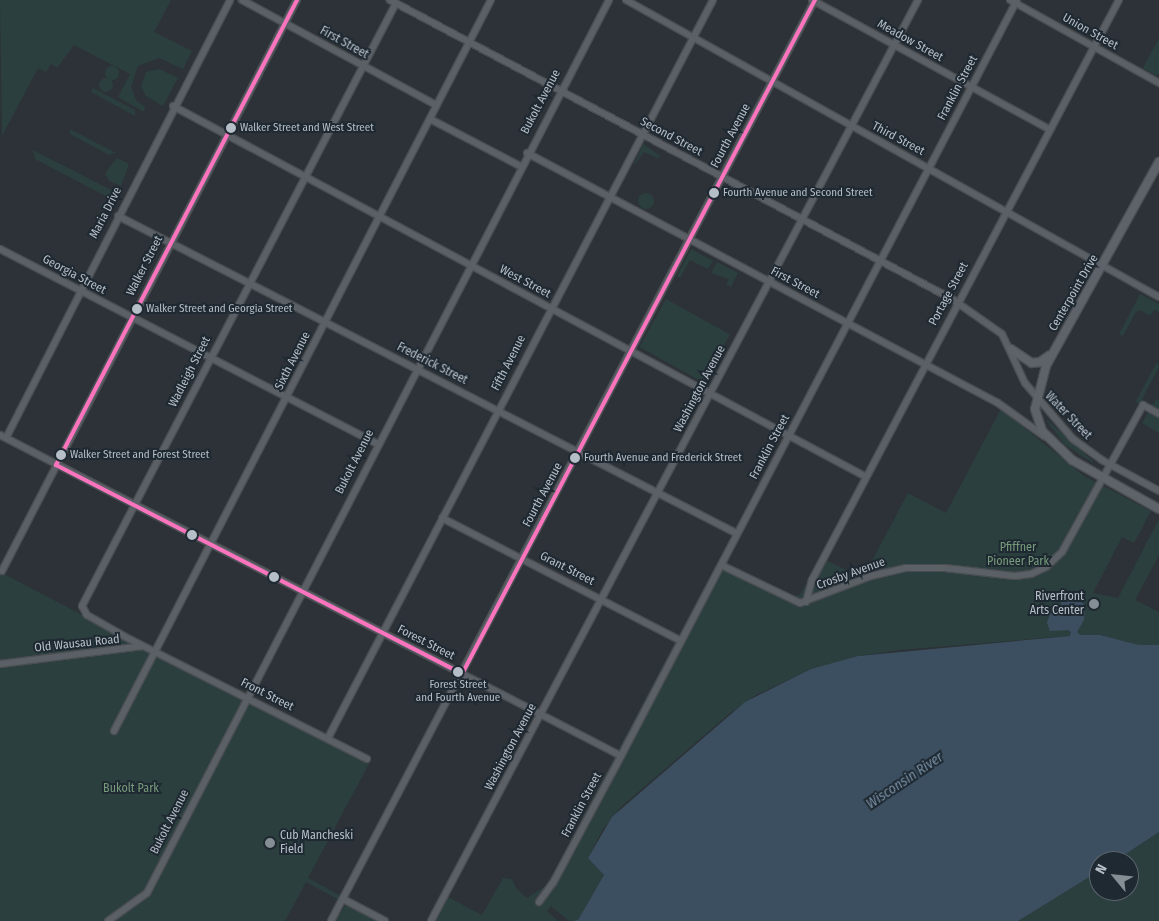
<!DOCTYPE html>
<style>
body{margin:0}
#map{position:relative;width:1159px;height:921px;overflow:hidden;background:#2c3237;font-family:"Fira Sans Condensed",sans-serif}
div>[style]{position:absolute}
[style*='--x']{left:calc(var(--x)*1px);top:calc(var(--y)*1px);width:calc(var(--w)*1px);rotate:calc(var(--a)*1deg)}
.green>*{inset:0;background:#2c3f3f;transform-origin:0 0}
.round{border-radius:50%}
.water>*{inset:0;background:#3c4f60}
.roads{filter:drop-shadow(1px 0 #4a4e52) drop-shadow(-1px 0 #4a4e52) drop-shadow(0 1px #4a4e52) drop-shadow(0 -1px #4a4e52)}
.minor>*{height:6px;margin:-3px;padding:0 3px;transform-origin:3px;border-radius:3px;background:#5b6066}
.major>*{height:8px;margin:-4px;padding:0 4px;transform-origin:4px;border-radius:4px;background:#5d6368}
.bus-1>*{height:4px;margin:-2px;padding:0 2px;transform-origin:2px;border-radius:2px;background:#fc73be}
.dots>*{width:14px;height:14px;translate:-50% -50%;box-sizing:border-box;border:2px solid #1f2932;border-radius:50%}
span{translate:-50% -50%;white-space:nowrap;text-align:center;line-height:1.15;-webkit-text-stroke:4px #1f2932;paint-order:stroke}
.bus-label{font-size:11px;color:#b6bfc8}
.left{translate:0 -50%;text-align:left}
.street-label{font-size:12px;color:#b6bfc8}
.park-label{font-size:12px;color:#779b7b}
.poi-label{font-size:12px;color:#b6bfc8}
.right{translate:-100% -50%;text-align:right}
.water-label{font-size:14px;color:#7a93a8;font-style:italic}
.north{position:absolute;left:1089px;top:851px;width:50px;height:50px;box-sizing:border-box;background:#1f2932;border:1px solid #5b656e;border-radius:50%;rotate:298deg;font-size:14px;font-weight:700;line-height:20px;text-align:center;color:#b6bfc8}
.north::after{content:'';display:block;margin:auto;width:18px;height:22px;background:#868e95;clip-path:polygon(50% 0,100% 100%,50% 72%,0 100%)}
</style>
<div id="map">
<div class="green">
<i style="clip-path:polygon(0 0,171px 0,154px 32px,192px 51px,183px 69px,159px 58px,138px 66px,131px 87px,136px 100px,145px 107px,144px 112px,118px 97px,130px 74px,74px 45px,57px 68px,51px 64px,46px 72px,38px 68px,2px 136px)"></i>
<i style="clip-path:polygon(1159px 38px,1159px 73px,1157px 76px,1143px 68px)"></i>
<i class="round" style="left:105px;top:66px;width:14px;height:14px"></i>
<i style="clip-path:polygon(159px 69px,178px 78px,163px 106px,146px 96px,141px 86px,146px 72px)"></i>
<i class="round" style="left:99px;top:78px;width:14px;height:14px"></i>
<i style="clip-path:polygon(93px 88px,135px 110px,135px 116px,91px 92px)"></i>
<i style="clip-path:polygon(70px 129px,116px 153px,109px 155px,70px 134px)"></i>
<i style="clip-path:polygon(643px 144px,661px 156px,657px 158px,644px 152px,633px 167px)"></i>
<i style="clip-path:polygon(33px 150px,115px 192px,119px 197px,117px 202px,35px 159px)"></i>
<i style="clip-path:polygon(117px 158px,129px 164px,121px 186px,109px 181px,105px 173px)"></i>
<i class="round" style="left:638px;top:193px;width:16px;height:16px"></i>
<i style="clip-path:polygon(691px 249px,713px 261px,708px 269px,690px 260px,680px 278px,677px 276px)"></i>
<i style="clip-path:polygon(717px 262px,738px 273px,731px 287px,726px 284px,729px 279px,711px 273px)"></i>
<i style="clip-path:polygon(1140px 294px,1159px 304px,1159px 312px,1154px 310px,1150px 316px,1140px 310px,1136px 312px,1123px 336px,1119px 334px)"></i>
<i style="left:666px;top:299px;width:73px;height:55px;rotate:29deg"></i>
<i style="clip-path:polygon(1157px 362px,1159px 367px,1139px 405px,1136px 401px)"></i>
<i style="clip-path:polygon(1156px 399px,1159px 400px,1159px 433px,1142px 423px)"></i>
<i style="clip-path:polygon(1001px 409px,1084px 476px,1151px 511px,1134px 543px,1122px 537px,1093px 593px,1118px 598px,1159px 519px,1159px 555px,1135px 600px,1159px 612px,1159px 645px,1139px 645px,1100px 635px,1080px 635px,900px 650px,858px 656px,811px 669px,756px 695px,730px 713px,622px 806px,603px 829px,589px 856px,604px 875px,578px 920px,569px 921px,551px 906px,547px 911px,558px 921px,436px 921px,448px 897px,482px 915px,503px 878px,512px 879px,516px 888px,527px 898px,547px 885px,719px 559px,794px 596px,800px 595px,820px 557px,858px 576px,865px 574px,908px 493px,946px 513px)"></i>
<i style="clip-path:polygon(1044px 417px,1093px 461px,1093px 463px,1064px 444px)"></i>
<i style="clip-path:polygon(0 572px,362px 761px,371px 760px,308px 878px,341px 896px,339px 900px,306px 882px,285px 921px,0 921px)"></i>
<i style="clip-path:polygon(1159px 832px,1159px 921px,1018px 921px,1099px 871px,1099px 891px,1129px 891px,1129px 861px,1115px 861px)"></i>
<i style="clip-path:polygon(345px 906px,350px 907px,377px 921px,335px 921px)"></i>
</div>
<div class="water">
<i style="clip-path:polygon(1063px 595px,1074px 597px,1085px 605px,1084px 620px,1077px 632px,1080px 635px,1100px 635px,1139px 645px,1159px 645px,1159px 832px,1115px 861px,1099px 861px,1099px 871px,1018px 921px,572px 921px,578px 920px,604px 875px,588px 858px,612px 817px,745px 702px,811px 669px,858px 656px,1070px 636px,1071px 632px,1068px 630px,1050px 631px,1047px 623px,1051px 610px,1062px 606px,1059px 599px)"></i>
</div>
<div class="roads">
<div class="minor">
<i style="--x:242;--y:0;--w:221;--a:28.4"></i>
<i style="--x:390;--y:0;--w:637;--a:28.01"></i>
<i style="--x:952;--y:299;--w:61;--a:35"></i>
<i style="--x:1002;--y:334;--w:54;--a:64.9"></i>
<i style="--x:1025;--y:383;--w:74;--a:49.4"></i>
<i style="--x:1073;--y:439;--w:36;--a:36"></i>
<i style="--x:1102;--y:460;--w:65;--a:28.5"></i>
<i style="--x:626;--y:0;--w:610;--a:29.13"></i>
<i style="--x:812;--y:0;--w:271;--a:28.6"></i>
<i style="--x:1010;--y:0;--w:171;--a:29.1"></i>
<i style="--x:173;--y:106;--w:786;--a:28.16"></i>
<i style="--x:430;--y:119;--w:102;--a:27.6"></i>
<i style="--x:527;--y:153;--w:533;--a:27.96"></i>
<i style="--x:998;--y:403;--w:57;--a:35.7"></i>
<i style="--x:118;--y:216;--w:695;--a:27.16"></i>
<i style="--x:0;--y:249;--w:424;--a:27.3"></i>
<i style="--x:0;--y:435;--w:699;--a:27.33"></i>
<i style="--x:6;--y:438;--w:492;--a:-62.9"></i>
<i style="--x:442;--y:518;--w:269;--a:27.2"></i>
<i style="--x:721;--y:565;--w:88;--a:25.7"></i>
<i style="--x:800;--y:603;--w:76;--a:-20.8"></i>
<i style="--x:871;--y:576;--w:35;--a:-13"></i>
<i style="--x:905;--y:568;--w:40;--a:0"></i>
<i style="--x:945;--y:568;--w:70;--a:6.5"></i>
<i style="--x:1015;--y:576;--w:16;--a:-7"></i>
<i style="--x:1031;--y:574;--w:17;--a:-25"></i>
<i style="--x:1046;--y:567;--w:22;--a:-43"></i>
<i style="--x:1062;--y:552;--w:168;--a:-61.1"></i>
<i style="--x:1143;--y:405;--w:18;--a:29"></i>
<i style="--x:2;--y:571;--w:643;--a:-62.68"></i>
<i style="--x:806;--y:602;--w:23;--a:-75"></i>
<i style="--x:812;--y:580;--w:656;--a:-62.11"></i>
<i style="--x:0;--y:664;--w:144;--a:-7.2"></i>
<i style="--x:114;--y:731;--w:822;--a:-62.72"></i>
<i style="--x:328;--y:738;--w:832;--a:-62.45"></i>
<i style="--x:367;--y:759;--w:272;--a:-153.2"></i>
<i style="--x:124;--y:636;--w:43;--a:-150.4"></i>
<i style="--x:87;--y:615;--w:10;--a:-119"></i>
<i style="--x:82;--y:606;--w:680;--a:-62.49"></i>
<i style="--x:343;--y:899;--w:47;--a:27.6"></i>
<i style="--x:539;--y:902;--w:24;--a:-54"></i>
<i style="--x:553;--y:883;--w:144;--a:-61.8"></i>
<i style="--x:621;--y:756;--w:853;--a:-62.35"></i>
<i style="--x:108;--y:921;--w:48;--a:-35.7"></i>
<i style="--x:147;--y:893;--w:1005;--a:-62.64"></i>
<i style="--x:331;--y:921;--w:1040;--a:-62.28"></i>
<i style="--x:431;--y:921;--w:1042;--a:-62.13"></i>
</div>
<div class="major">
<i style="--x:1159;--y:162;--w:233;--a:119"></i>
<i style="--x:1046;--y:366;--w:44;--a:104.3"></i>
<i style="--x:1035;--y:409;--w:23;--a:72"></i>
<i style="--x:1042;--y:431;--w:42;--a:44"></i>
<i style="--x:1072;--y:460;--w:100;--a:29.4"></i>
<i style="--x:1011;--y:349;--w:25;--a:34"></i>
<i style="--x:1032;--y:363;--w:8;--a:-7"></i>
<i style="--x:1040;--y:362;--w:12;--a:-35"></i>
</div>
</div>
<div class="bus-1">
<i style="--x:297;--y:0;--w:524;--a:117.4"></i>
<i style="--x:56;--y:465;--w:457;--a:27.2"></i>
<i style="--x:462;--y:674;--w:761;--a:-62.36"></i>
</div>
<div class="dots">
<i style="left:231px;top:128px;background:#b6bfc8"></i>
<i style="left:714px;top:193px;background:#b6bfc8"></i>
<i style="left:137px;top:309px;background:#b6bfc8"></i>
<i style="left:61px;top:455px;background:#b6bfc8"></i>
<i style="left:575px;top:458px;background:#b6bfc8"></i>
<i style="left:192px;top:535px;background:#b6bfc8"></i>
<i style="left:274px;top:577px;background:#b6bfc8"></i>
<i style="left:1094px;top:604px;background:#868e95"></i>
<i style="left:458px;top:672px;background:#b6bfc8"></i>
<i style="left:270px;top:843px;background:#868e95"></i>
</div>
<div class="bus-label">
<span class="left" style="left:240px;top:128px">Walker Street and West Street</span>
<span class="left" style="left:723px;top:193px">Fourth Avenue and Second Street</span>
<span class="left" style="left:146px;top:309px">Walker Street and Georgia Street</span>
<span class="left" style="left:70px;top:455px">Walker Street and Forest Street</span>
<span class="left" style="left:584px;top:458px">Fourth Avenue and Frederick Street</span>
<span style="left:458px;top:692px">Forest Street<br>and Fourth Avenue</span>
</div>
<div class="street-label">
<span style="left:1090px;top:32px;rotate:29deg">Union Street</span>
<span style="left:910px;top:41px;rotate:29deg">Meadow Street</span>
<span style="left:344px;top:43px;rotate:29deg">First Street</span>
<span style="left:958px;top:88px;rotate:-62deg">Franklin Street</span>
<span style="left:541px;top:102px;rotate:-62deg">Bukolt Avenue</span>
<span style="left:731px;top:136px;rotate:-62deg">Fourth Avenue</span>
<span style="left:671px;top:137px;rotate:28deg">Second Street</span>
<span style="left:898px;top:139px;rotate:28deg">Third Street</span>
<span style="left:106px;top:213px;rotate:-63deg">Maria Drive</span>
<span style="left:145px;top:266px;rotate:-63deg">Walker Street</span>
<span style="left:74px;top:275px;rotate:28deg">Georgia Street</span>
<span style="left:525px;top:282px;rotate:28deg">West Street</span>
<span style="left:795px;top:283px;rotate:28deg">First Street</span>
<span style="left:1074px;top:293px;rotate:-60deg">Centerpoint Drive</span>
<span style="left:949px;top:294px;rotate:-62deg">Portage Street</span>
<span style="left:293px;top:361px;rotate:-63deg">Sixth Avenue</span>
<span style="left:509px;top:363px;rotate:-63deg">Fifth Avenue</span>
<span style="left:432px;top:364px;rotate:27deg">Frederick Street</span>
<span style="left:190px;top:372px;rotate:-63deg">Wadleigh Street</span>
<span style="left:700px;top:389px;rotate:-62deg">Washington Avenue</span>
<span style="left:1068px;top:416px;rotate:46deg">Water Street</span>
<span style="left:770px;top:447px;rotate:-62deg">Franklin Street</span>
<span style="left:355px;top:462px;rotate:-63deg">Bukolt Avenue</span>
<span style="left:543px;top:495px;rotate:-62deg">Fourth Avenue</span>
<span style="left:567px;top:569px;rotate:27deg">Grant Street</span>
<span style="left:851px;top:574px;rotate:-20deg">Crosby Avenue</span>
<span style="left:426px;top:643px;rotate:27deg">Forest Street</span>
<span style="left:77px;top:644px;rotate:-6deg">Old Wausau Road</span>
<span style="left:267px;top:695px;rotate:27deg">Front Street</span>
<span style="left:511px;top:747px;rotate:-62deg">Washington Avenue</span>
<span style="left:582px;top:805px;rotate:-62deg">Franklin Street</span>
<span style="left:170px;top:822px;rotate:-63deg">Bukolt Avenue</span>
</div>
<div class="park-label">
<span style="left:1018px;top:555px">Pfiffner<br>Pioneer Park</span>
<span style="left:131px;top:789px">Bukolt Park</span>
</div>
<div class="poi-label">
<span class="right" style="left:1084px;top:604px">Riverfront<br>Arts Center</span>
<span class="left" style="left:280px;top:843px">Cub Mancheski<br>Field</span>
</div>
<div class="water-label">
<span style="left:905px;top:781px;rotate:-34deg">Wisconsin River</span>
</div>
<div class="north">N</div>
</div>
